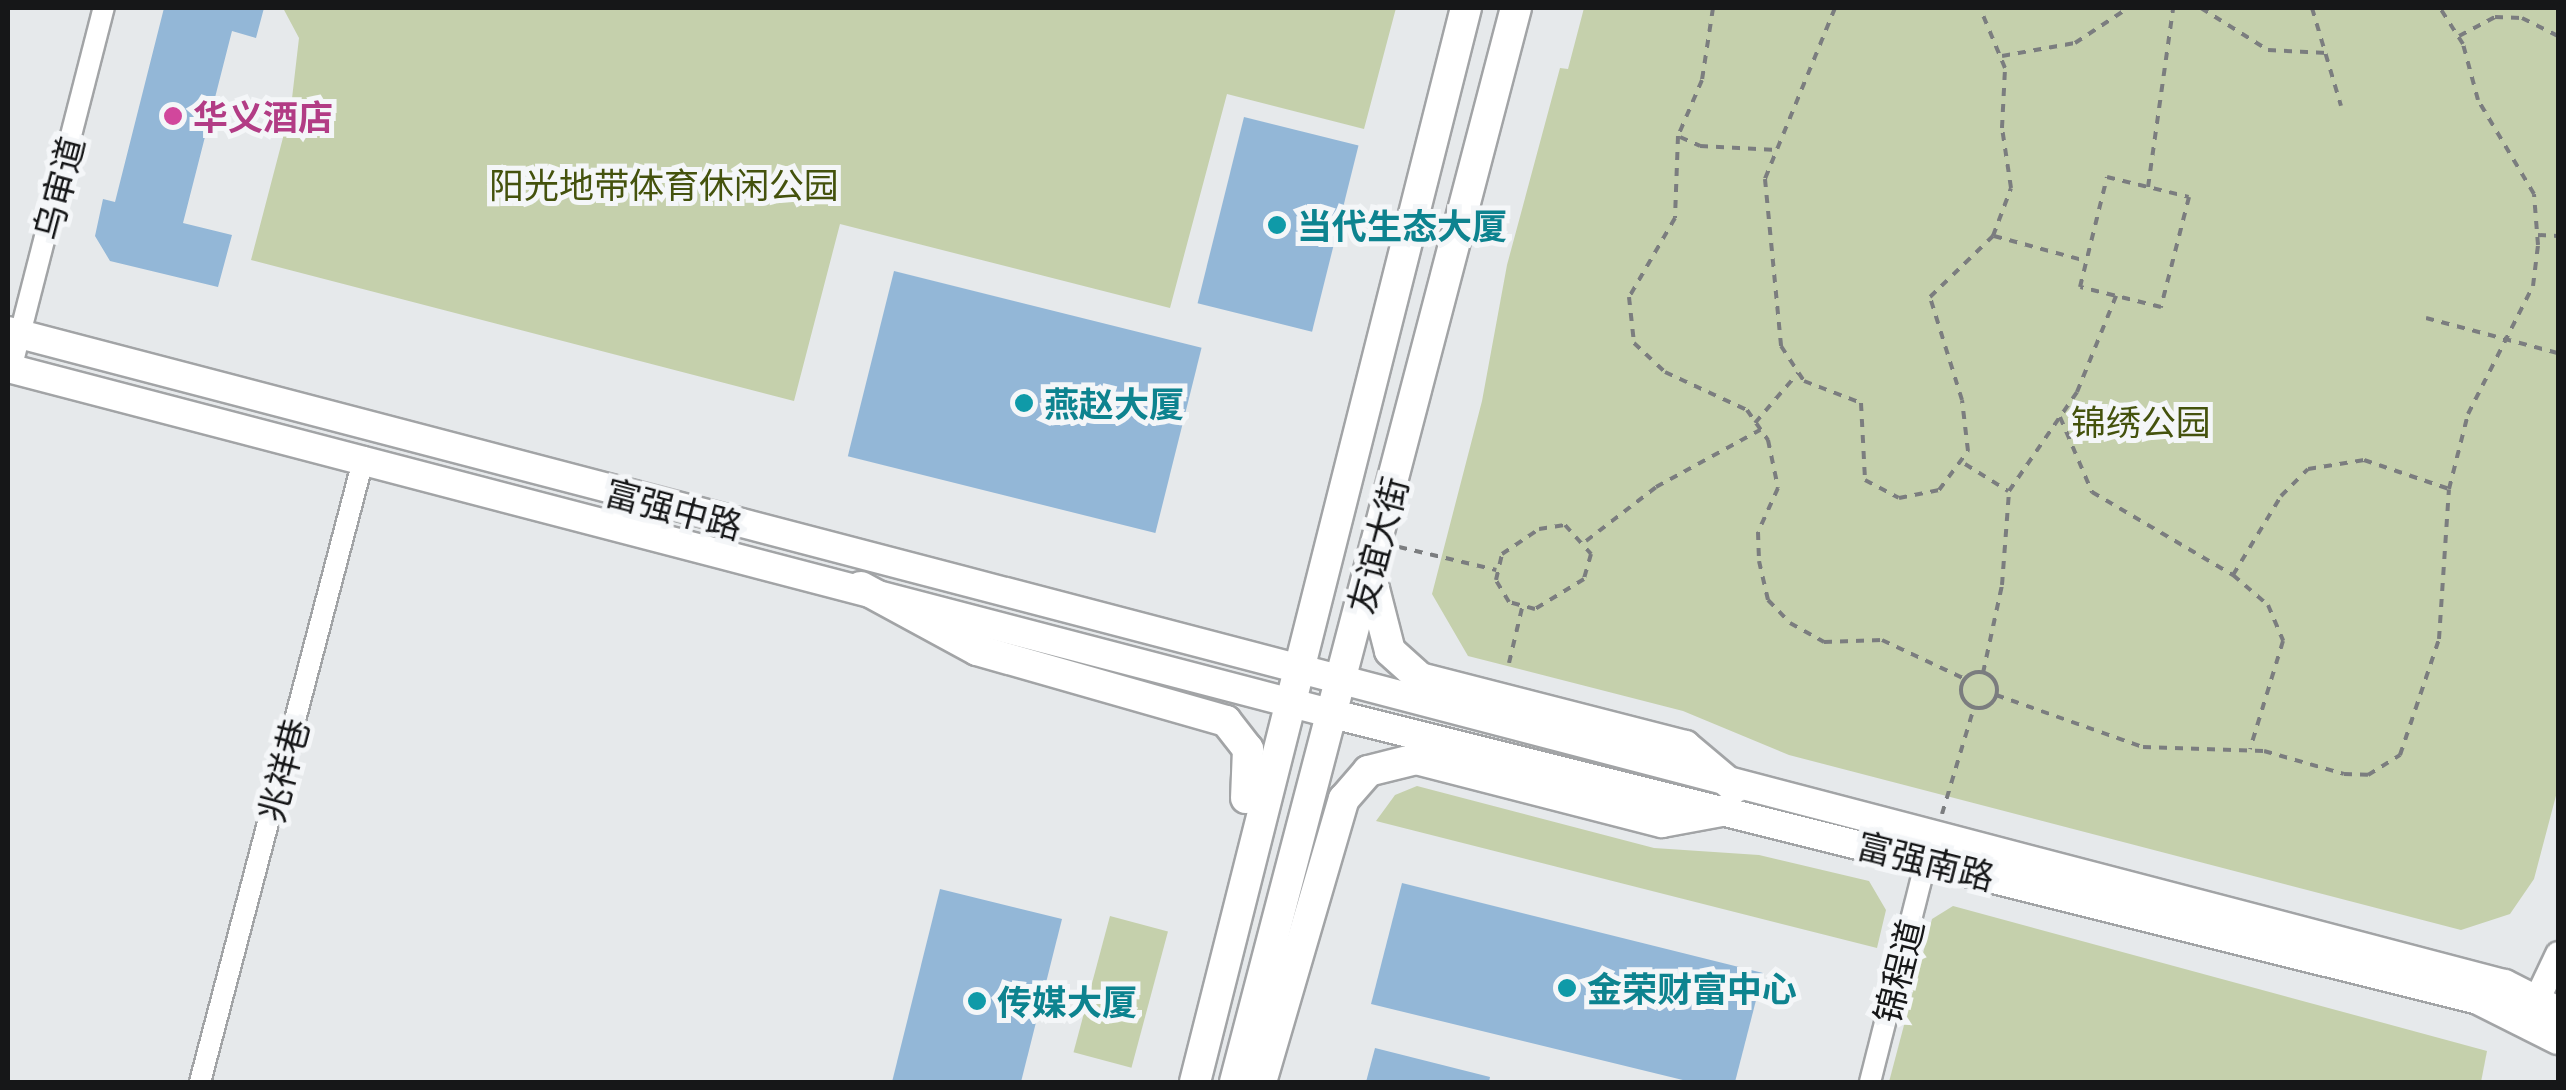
<!DOCTYPE html>
<meta charset="utf-8">
<style>
body{margin:0}
#map{position:relative;width:2566px;height:1090px;overflow:hidden;background:#e6e9eb;font-family:Barlow,"Noto Sans SC",sans-serif}
div>[style]{position:absolute}
[style*='--x']{left:calc(var(--x)*1px);top:calc(var(--y)*1px);width:calc(var(--w)*1px);rotate:calc(var(--a)*1deg)}
.green>*{inset:0;background:#c5d0ac;transform-origin:0 0}
.building>*{inset:0;background:#93b7d7;transform-origin:0 0}
.path>*{height:4px;margin-top:-2px;transform-origin:0;background:repeating-linear-gradient(90deg,#7b7d7f 0 8px,transparent 0 16px)}
.path>.ring{margin:-2px;padding:0;box-sizing:content-box;background:none;border:4px solid #7b7d7f;border-radius:50%}
.roads{filter:drop-shadow(2px 0 #a2a4a6) drop-shadow(-2px 0 #a2a4a6) drop-shadow(0 2px #a2a4a6) drop-shadow(0 -2px #a2a4a6)}
.minor>*{height:20px;margin:-10px;padding:0 10px;transform-origin:10px;border-radius:10px;background:#fff}
.tertiary>*{height:25px;margin:-12.5px;padding:0 12.5px;transform-origin:12.5px;border-radius:12.5px;background:#fff}
.secondary>*{height:28px;margin:-14px;padding:0 14px;transform-origin:14px;border-radius:14px;background:#fff}
.primary>*{height:30px;margin:-15px;padding:0 15px;transform-origin:15px;border-radius:15px;background:#fff}
.dots>*{width:28px;height:28px;translate:-50% -50%;box-sizing:border-box;border:5px solid #f4f6f8;border-radius:50%}
span{translate:-50% -50%;white-space:nowrap;text-align:center;line-height:1.15;-webkit-text-stroke:10px #f4f6f8;paint-order:stroke}
.hotel-label{font-size:35px;color:#b23c85;font-weight:700}
.left{translate:0 -50%;text-align:left}
.park-label{font-size:35px;color:#44520d}
.street-label{font-size:35px;color:#161718}
.culture-label{font-size:35px;color:#0d838f;font-weight:700}
.frame{position:absolute;inset:0;border:10px solid #161718;pointer-events:none}
</style>
<div id="map">
<div class="green">
<i style="clip-path:polygon(283px 8px,1396px 8px,1364px 129px,1227px 94px,1170px 308px,840px 224px,794px 401px,251px 260px,291px 107px,299px 38px)"></i>
<i style="clip-path:polygon(1584px 8px,2558px 8px,2558px 788px,2534px 879px,2510px 914px,2461px 930px,1789px 755px,1683px 711px,1468px 656px,1432px 594px,1482px 401px,1507px 265px,1560px 68px,1568px 69px)"></i>
<i style="clip-path:polygon(1417px 786px,1654px 848px,1759px 855px,1869px 881px,1886px 910px,1877px 948px,1376px 821px,1395px 795px)"></i>
<i style="clip-path:polygon(1953px 906px,2487px 1051px,2481px 1082px,1889px 1082px,1932px 919px)"></i>
<i style="left:1110px;top:916px;width:60px;height:141px;rotate:15deg"></i>
</div>
<div class="building">
<i style="clip-path:polygon(164px 8px,264px 8px,256px 38px,232px 31px,183px 223px,232px 235px,218px 287px,110px 261px,95px 236px,103px 199px,115px 202px)"></i>
<i style="left:1244px;top:117px;width:118px;height:192px;rotate:14deg"></i>
<i style="left:894px;top:271px;width:317px;height:191px;rotate:14deg"></i>
<i style="clip-path:polygon(1402px 883px,1763px 973px,1735px 1082px,1691px 1082px,1371px 1004px)"></i>
<i style="clip-path:polygon(940px 889px,1062px 919px,1021px 1082px,892px 1082px)"></i>
<i style="clip-path:polygon(1375px 1048px,1490px 1077px,1489px 1082px,1366px 1082px)"></i>
</div>
<div class="path">
<i style="--x:1713;--y:8;--w:73;--a:98.7"></i>
<i style="--x:1702;--y:80;--w:61;--a:113.2"></i>
<i style="--x:1678;--y:136;--w:82;--a:92.1"></i>
<i style="--x:1675;--y:218;--w:91;--a:120.2"></i>
<i style="--x:1629;--y:297;--w:46;--a:83.8"></i>
<i style="--x:1634;--y:343;--w:42;--a:43.1"></i>
<i style="--x:1665;--y:372;--w:90;--a:24.9"></i>
<i style="--x:1747;--y:410;--w:37;--a:55"></i>
<i style="--x:1768;--y:440;--w:49;--a:78.2"></i>
<i style="--x:1778;--y:488;--w:48;--a:114.4"></i>
<i style="--x:1758;--y:532;--w:29;--a:88"></i>
<i style="--x:1759;--y:561;--w:40;--a:77"></i>
<i style="--x:1768;--y:600;--w:32;--a:46"></i>
<i style="--x:1790;--y:623;--w:39;--a:29"></i>
<i style="--x:1824;--y:642;--w:58;--a:-2"></i>
<i style="--x:1882;--y:640;--w:92;--a:25.2"></i>
<i style="--x:1835;--y:8;--w:185;--a:112.3"></i>
<i style="--x:1765;--y:179;--w:168;--a:84.5"></i>
<i style="--x:1781;--y:346;--w:42;--a:56.7"></i>
<i style="--x:1804;--y:381;--w:61;--a:21.1"></i>
<i style="--x:1861;--y:403;--w:77;--a:87"></i>
<i style="--x:1865;--y:480;--w:38;--a:28"></i>
<i style="--x:1899;--y:498;--w:41;--a:-11.3"></i>
<i style="--x:1939;--y:490;--w:49;--a:-53.4"></i>
<i style="--x:1968;--y:451;--w:51;--a:-96.7"></i>
<i style="--x:1962;--y:400;--w:108;--a:-107.3"></i>
<i style="--x:1930;--y:297;--w:88;--a:-44.1"></i>
<i style="--x:1993;--y:236;--w:51;--a:-69.4"></i>
<i style="--x:2011;--y:188;--w:61;--a:-98.5"></i>
<i style="--x:2002;--y:128;--w:60;--a:-87.1"></i>
<i style="--x:2005;--y:68;--w:65;--a:-112.6"></i>
<i style="--x:2201;--y:8;--w:79;--a:32.1"></i>
<i style="--x:2268;--y:50;--w:59;--a:2.9"></i>
<i style="--x:2312;--y:8;--w:102;--a:73.5"></i>
<i style="--x:2459;--y:36;--w:41;--a:-27.8"></i>
<i style="--x:2495;--y:17;--w:27;--a:2"></i>
<i style="--x:2522;--y:18;--w:40;--a:26.6"></i>
<i style="--x:2002;--y:56;--w:74;--a:-10.1"></i>
<i style="--x:2075;--y:43;--w:64;--a:-33.4"></i>
<i style="--x:1680;--y:137;--w:22;--a:24"></i>
<i style="--x:1700;--y:146;--w:77;--a:3"></i>
<i style="--x:2107;--y:177;--w:84;--a:13.7"></i>
<i style="--x:2189;--y:197;--w:114;--a:104.3"></i>
<i style="--x:2161;--y:307;--w:83;--a:-166.1"></i>
<i style="--x:2080;--y:287;--w:113;--a:-76.2"></i>
<i style="--x:2148;--y:187;--w:181;--a:-82"></i>
<i style="--x:2538;--y:235;--w:20;--a:3"></i>
<i style="--x:1994;--y:236;--w:95;--a:15.2"></i>
<i style="--x:2426;--y:318;--w:137;--a:14.9"></i>
<i style="--x:2060;--y:417;--w:82;--a:66.9"></i>
<i style="--x:2092;--y:492;--w:164;--a:30.5"></i>
<i style="--x:2233;--y:575;--w:46;--a:40.6"></i>
<i style="--x:2268;--y:605;--w:39;--a:67"></i>
<i style="--x:2283;--y:641;--w:113;--a:107"></i>
<i style="--x:1755;--y:423;--w:66;--a:-49.3"></i>
<i style="--x:1965;--y:464;--w:51;--a:32.1"></i>
<i style="--x:1565;--y:525;--w:39;--a:48"></i>
<i style="--x:1591;--y:554;--w:26;--a:106"></i>
<i style="--x:1584;--y:579;--w:57;--a:148.5"></i>
<i style="--x:1535;--y:609;--w:27;--a:-165"></i>
<i style="--x:1509;--y:602;--w:26;--a:-121"></i>
<i style="--x:1496;--y:580;--w:27;--a:-77"></i>
<i style="--x:1502;--y:554;--w:45;--a:-34"></i>
<i style="--x:1539;--y:529;--w:26;--a:-9"></i>
<i style="--x:1586;--y:541;--w:88;--a:-37.6"></i>
<i style="--x:1656;--y:487;--w:119;--a:-28.7"></i>
<i style="--x:1399;--y:547;--w:100;--a:13.3"></i>
<i style="--x:2233;--y:575;--w:92;--a:-58.7"></i>
<i style="--x:2281;--y:496;--w:38;--a:-45"></i>
<i style="--x:2308;--y:469;--w:57;--a:-9.1"></i>
<i style="--x:2364;--y:460;--w:90;--a:18.8"></i>
<i style="--x:1509;--y:663;--w:57;--a:-76.7"></i>
<i class="ring" style="left:1961px;top:672px;width:32px;height:32px"></i>
<i style="--x:1983;--y:673;--w:90;--a:-77.8"></i>
<i style="--x:2002;--y:585;--w:94;--a:-85.7"></i>
<i style="--x:2009;--y:491;--w:120;--a:-55.5"></i>
<i style="--x:2077;--y:392;--w:104;--a:-67.9"></i>
<i style="--x:1996;--y:695;--w:156;--a:19.5"></i>
<i style="--x:2143;--y:747;--w:121;--a:1.9"></i>
<i style="--x:2264;--y:751;--w:83;--a:16"></i>
<i style="--x:2344;--y:774;--w:24;--a:2"></i>
<i style="--x:2368;--y:775;--w:38;--a:-32"></i>
<i style="--x:2400;--y:755;--w:122;--a:-71.4"></i>
<i style="--x:2439;--y:639;--w:150;--a:-86.2"></i>
<i style="--x:2449;--y:489;--w:77;--a:-75.8"></i>
<i style="--x:2468;--y:414;--w:144;--a:-63.1"></i>
<i style="--x:2533;--y:286;--w:41;--a:-83"></i>
<i style="--x:2538;--y:245;--w:51;--a:-94.5"></i>
<i style="--x:2534;--y:194;--w:109;--a:-120.8"></i>
<i style="--x:2478;--y:100;--w:58;--a:-105"></i>
<i style="--x:2463;--y:44;--w:43;--a:-122.6"></i>
<i style="--x:1942;--y:814;--w:112;--a:-73.3"></i>
</div>
<div class="roads">
<div class="minor">
<i style="--x:11;--y:369;--w:373;--a:-75.6"></i>
<i style="--x:200;--y:1082;--w:646;--a:-75.3"></i>
<i style="--x:1870;--y:1082;--w:237;--a:-75.8"></i>
</div>
<div class="tertiary">
<i style="--x:2527;--y:1019;--w:72;--a:-64.5"></i>
</div>
<div class="secondary">
<i style="--x:8;--y:331;--w:2581;--a:14.66"></i>
<i style="--x:2505;--y:984;--w:59;--a:27"></i>
<i style="--x:8;--y:368;--w:1369;--a:14.63"></i>
<i style="--x:1333;--y:714;--w:1180;--a:14.02"></i>
<i style="--x:2478;--y:1000;--w:89;--a:26.6"></i>
</div>
<div class="primary">
<i style="--x:1371;--y:577;--w:76;--a:75.6"></i>
<i style="--x:1390;--y:651;--w:40;--a:42"></i>
<i style="--x:1420;--y:678;--w:274;--a:14.4"></i>
<i style="--x:1685;--y:746;--w:65;--a:40"></i>
<i style="--x:861;--y:587;--w:132;--a:28.5"></i>
<i style="--x:977;--y:650;--w:259;--a:15.9"></i>
<i style="--x:1226;--y:721;--w:36;--a:52"></i>
<i style="--x:1248;--y:749;--w:49;--a:92.3"></i>
<i style="--x:1195;--y:1082;--w:1108;--a:-75.84"></i>
<i style="--x:1235;--y:1082;--w:1110;--a:-75.34"></i>
<i style="--x:1261;--y:1082;--w:295;--a:-73.7"></i>
<i style="--x:1344;--y:799;--w:37;--a:-49"></i>
<i style="--x:1368;--y:771;--w:49;--a:-14"></i>
<i style="--x:1416;--y:759;--w:254;--a:14.4"></i>
<i style="--x:1662;--y:822;--w:66;--a:-10.5"></i>
</div>
</div>
<div class="dots">
<i style="left:173px;top:116px;background:#d1479c"></i>
<i style="left:1277px;top:225px;background:#0f9aa8"></i>
<i style="left:1024px;top:403px;background:#0f9aa8"></i>
<i style="left:1567px;top:988px;background:#0f9aa8"></i>
<i style="left:977px;top:1001px;background:#0f9aa8"></i>
</div>
<div class="hotel-label">
<span class="left" style="left:193px;top:116px">华义酒店</span>
</div>
<div class="park-label">
<span style="left:664px;top:184px">阳光地带体育休闲公园</span>
<span style="left:2141px;top:421px">锦绣公园</span>
</div>
<div class="street-label">
<span style="left:58px;top:188px;rotate:-75deg">乌审道</span>
<span style="left:674px;top:508px;rotate:15deg">富强中路</span>
<span style="left:1377px;top:545px;rotate:-75deg">友谊大街</span>
<span style="left:282px;top:770px;rotate:-75deg">兆祥巷</span>
<span style="left:1926px;top:860px;rotate:14deg">富强南路</span>
<span style="left:1898px;top:971px;rotate:-76deg">锦程道</span>
</div>
<div class="culture-label">
<span class="left" style="left:1297px;top:225px">当代生态大厦</span>
<span class="left" style="left:1044px;top:403px">燕赵大厦</span>
<span class="left" style="left:1587px;top:988px">金荣财富中心</span>
<span class="left" style="left:997px;top:1001px">传媒大厦</span>
</div>
<div class="frame"></div>
</div>
